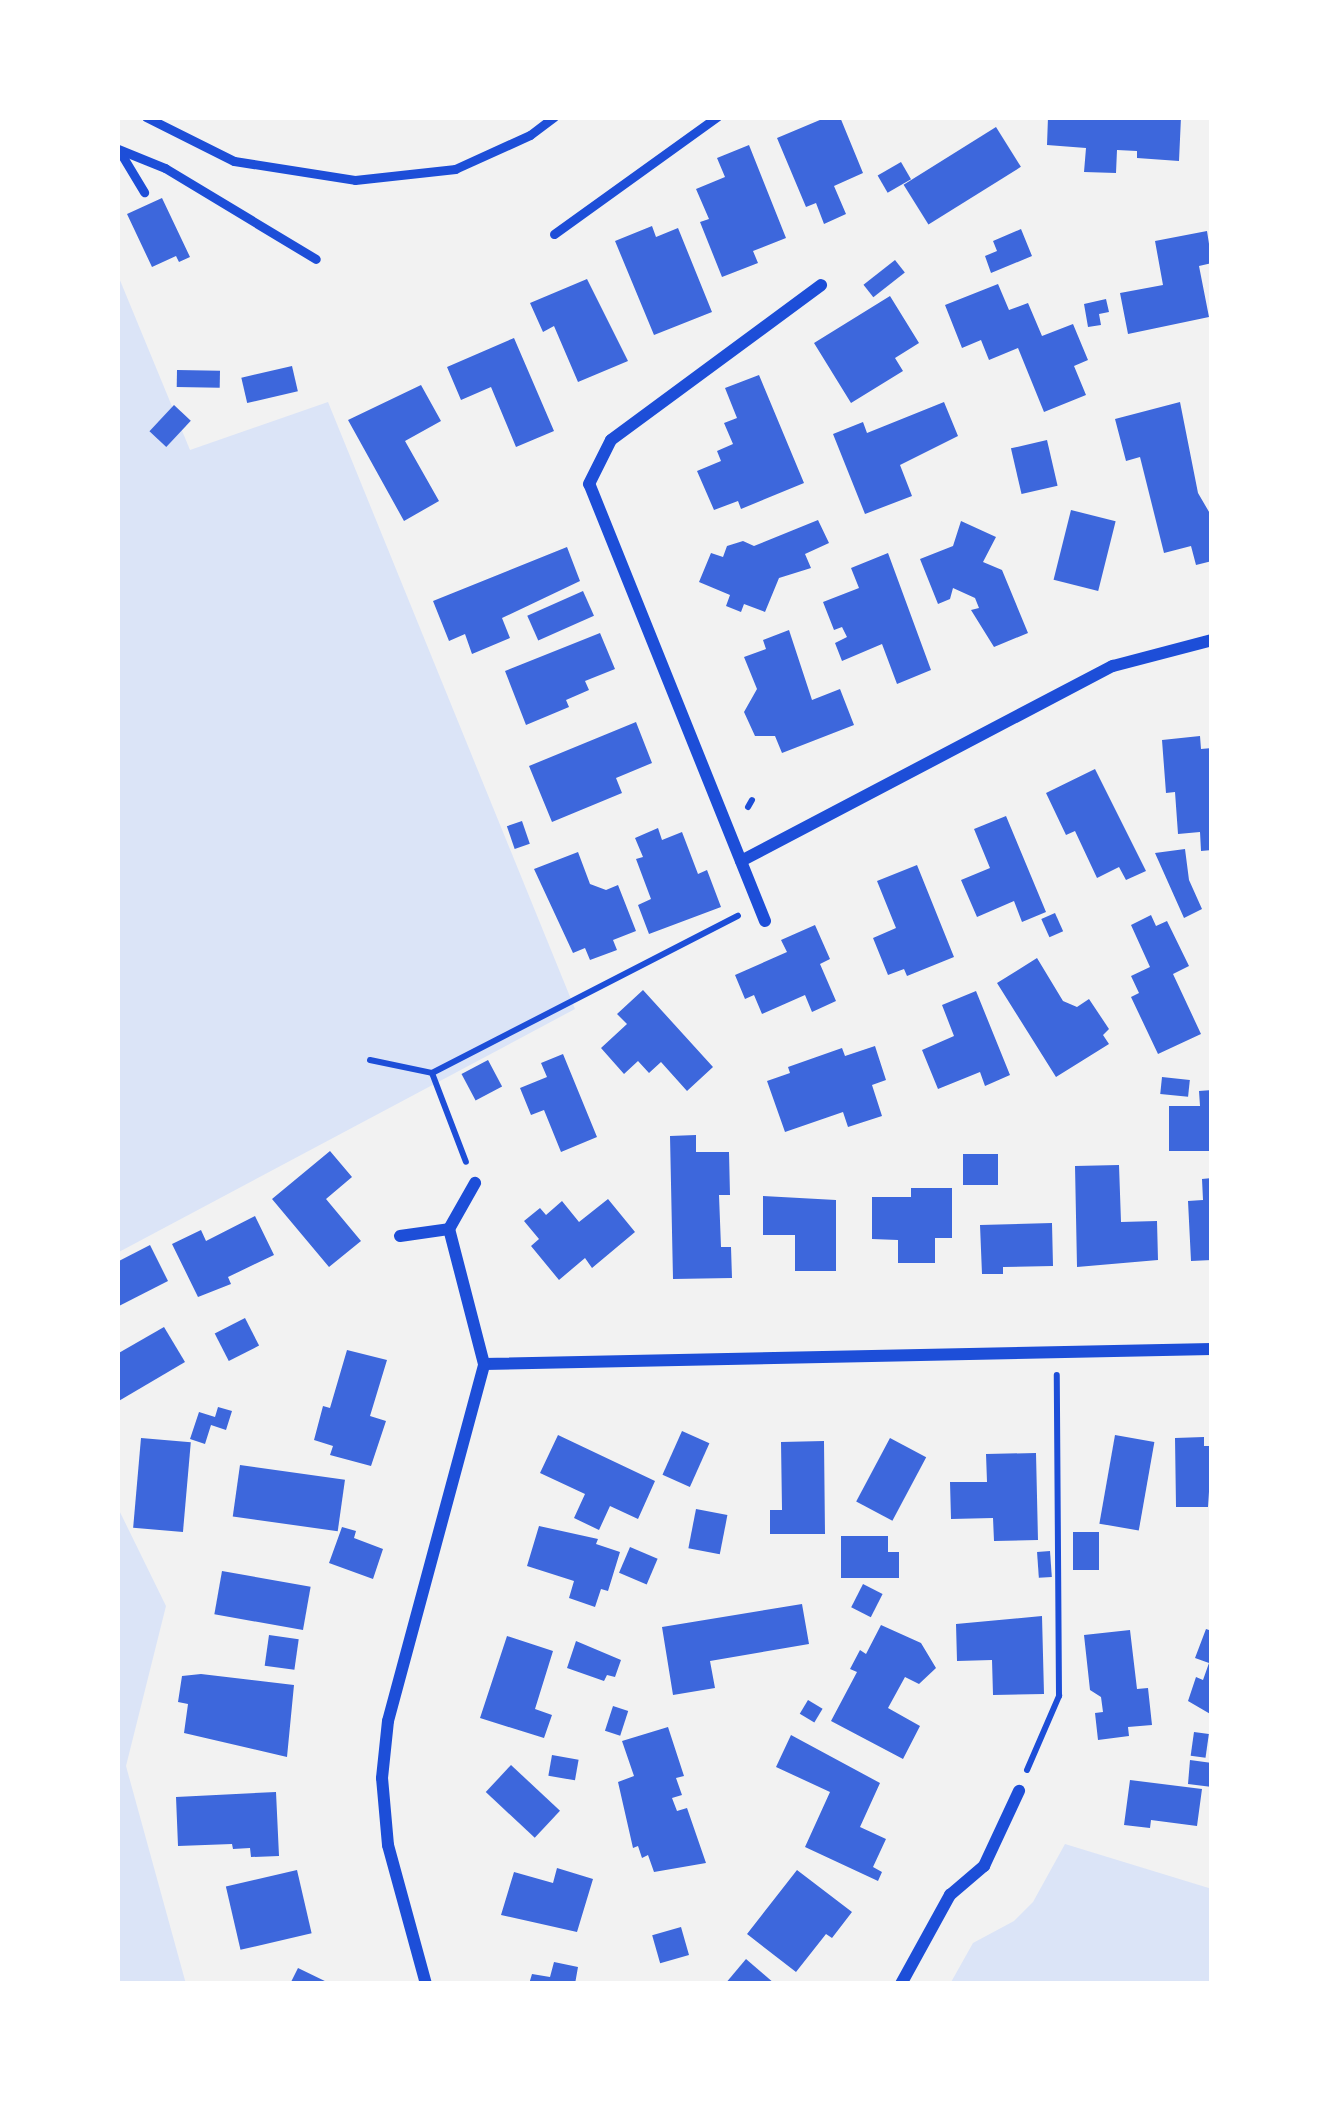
<!DOCTYPE html>
<style>
body{margin:0}
#map{position:relative;width:1329px;height:2101px;overflow:hidden;background:#f2f2f2;font-family:"Noto Sans",sans-serif}
div>[style]{position:absolute}
[style*='--x']{left:calc(var(--x)*1px);top:calc(var(--y)*1px);width:calc(var(--w)*1px);rotate:calc(var(--a)*1deg)}
.green>*{inset:0;background:#dbe4f7}
.building>*{inset:0;background:#3d67dc;transform-origin:0 0}
.path>*{height:6px;margin:-3px;padding:0 3px;transform-origin:3px;border-radius:3px;background:#1d4ed8}
.service>*{height:9px;margin:-4.5px;padding:0 4.5px;transform-origin:4.5px;border-radius:4.5px;background:#1d4ed8}
.minor>*{height:12px;margin:-6px;padding:0 6px;transform-origin:6px;border-radius:6px;background:#1d4ed8}
span{translate:-50% -50%;white-space:nowrap;text-align:center;line-height:1.15;-webkit-text-stroke:9px #fff;paint-order:stroke}
.frame{position:absolute;inset:0;border:120px solid #fff;pointer-events:none}
</style>
<div id="map">
<div class="green">
<i style="clip-path:polygon(117px 273px,190px 450px,328px 402px,575px 1009px,117px 1253px)"></i>
<i style="clip-path:polygon(117px 1506px,166px 1606px,126px 1766px,186px 1984px,117px 1984px)"></i>
<i style="clip-path:polygon(1065px 1844px,1212px 1889px,1212px 1984px,950px 1984px,973px 1943px,1014px 1921px,1033px 1902px)"></i>
</div>
<div class="building">
<i style="clip-path:polygon(827px 117px,840px 117px,863px 173px,834px 186px,846px 214px,824px 224px,816px 203px,806px 207px,777px 138px)"></i>
<i style="clip-path:polygon(1048px 117px,1181px 117px,1179px 161px,1137px 158px,1137px 151px,1117px 150px,1116px 173px,1084px 172px,1086px 148px,1047px 145px)"></i>
<i style="left:996px;top:127px;width:47px;height:109px;rotate:58deg"></i>
<i style="clip-path:polygon(749px 145px,786px 238px,753px 251px,758px 263px,722px 277px,700px 222px,709px 219px,696px 189px,725px 177px,717px 158px)"></i>
<i style="left:901px;top:162px;width:20px;height:27px;rotate:60deg"></i>
<i style="clip-path:polygon(162px 198px,190px 257px,179px 262px,176px 256px,152px 267px,127px 214px)"></i>
<i style="clip-path:polygon(652px 226px,656px 237px,678px 228px,712px 312px,654px 335px,615px 241px)"></i>
<i style="clip-path:polygon(1021px 229px,1032px 256px,991px 273px,985px 256px,997px 251px,993px 241px)"></i>
<i style="clip-path:polygon(1207px 231px,1212px 263px,1199px 266px,1209px 317px,1128px 334px,1120px 293px,1163px 285px,1155px 241px)"></i>
<i style="left:895px;top:260px;width:16px;height:40px;rotate:52deg"></i>
<i style="clip-path:polygon(587px 279px,628px 361px,578px 382px,554px 326px,543px 332px,530px 303px)"></i>
<i style="clip-path:polygon(998px 284px,1009px 310px,1028px 303px,1042px 336px,1073px 324px,1088px 360px,1074px 366px,1086px 395px,1044px 412px,1018px 348px,989px 360px,981px 340px,962px 348px,945px 305px)"></i>
<i style="clip-path:polygon(890px 296px,919px 343px,895px 358px,903px 371px,851px 403px,814px 343px)"></i>
<i style="clip-path:polygon(1106px 299px,1109px 312px,1099px 314px,1101px 325px,1088px 327px,1084px 304px)"></i>
<i style="clip-path:polygon(514px 338px,554px 431px,516px 447px,491px 387px,461px 400px,447px 367px)"></i>
<i style="left:292px;top:366px;width:26px;height:52px;rotate:77deg"></i>
<i style="left:177px;top:370px;width:43px;height:17px;rotate:1deg"></i>
<i style="clip-path:polygon(759px 375px,804px 483px,741px 509px,738px 501px,714px 510px,697px 471px,721px 461px,717px 451px,733px 444px,724px 423px,737px 418px,725px 388px)"></i>
<i style="clip-path:polygon(421px 385px,441px 421px,405px 441px,439px 501px,404px 521px,348px 420px)"></i>
<i style="clip-path:polygon(944px 402px,958px 436px,900px 465px,912px 496px,865px 514px,833px 434px,863px 422px,867px 433px)"></i>
<i style="clip-path:polygon(1180px 402px,1198px 493px,1212px 517px,1212px 561px,1196px 565px,1191px 546px,1164px 553px,1140px 457px,1126px 461px,1115px 419px)"></i>
<i style="left:174px;top:405px;width:23px;height:36px;rotate:43deg"></i>
<i style="left:1047px;top:440px;width:47px;height:37px;rotate:77deg"></i>
<i style="left:1071px;top:510px;width:46px;height:72px;rotate:14deg"></i>
<i style="clip-path:polygon(818px 520px,829px 543px,805px 554px,811px 568px,779px 578px,765px 612px,744px 604px,741px 612px,726px 606px,730px 595px,699px 582px,711px 553px,723px 557px,727px 546px,743px 541px,754px 546px)"></i>
<i style="clip-path:polygon(961px 521px,996px 537px,983px 562px,1002px 570px,1028px 633px,994px 647px,971px 610px,979px 608px,975px 598px,953px 588px,950px 599px,938px 604px,920px 559px,953px 546px)"></i>
<i style="clip-path:polygon(567px 547px,580px 581px,502px 618px,510px 638px,472px 654px,465px 634px,449px 641px,433px 601px)"></i>
<i style="clip-path:polygon(888px 553px,931px 670px,897px 684px,882px 644px,842px 661px,835px 643px,847px 637px,842px 627px,834px 630px,823px 602px,859px 588px,851px 568px)"></i>
<i style="left:583px;top:591px;width:27px;height:61px;rotate:66deg"></i>
<i style="clip-path:polygon(789px 630px,812px 700px,840px 689px,854px 725px,782px 753px,775px 736px,755px 736px,744px 712px,757px 689px,744px 657px,766px 649px,763px 640px)"></i>
<i style="clip-path:polygon(600px 633px,615px 669px,585px 681px,589px 690px,566px 700px,569px 707px,526px 725px,505px 671px)"></i>
<i style="clip-path:polygon(636px 722px,652px 763px,616px 778px,622px 793px,552px 822px,529px 766px)"></i>
<i style="clip-path:polygon(1200px 736px,1201px 749px,1212px 748px,1212px 850px,1201px 851px,1200px 832px,1178px 834px,1175px 792px,1166px 793px,1162px 740px)"></i>
<i style="clip-path:polygon(1095px 769px,1146px 871px,1126px 880px,1119px 867px,1097px 878px,1075px 831px,1066px 835px,1046px 793px)"></i>
<i style="clip-path:polygon(1006px 816px,1046px 912px,1022px 922px,1014px 901px,977px 917px,961px 880px,990px 868px,974px 829px)"></i>
<i style="left:522px;top:821px;width:24px;height:16px;rotate:71deg"></i>
<i style="clip-path:polygon(658px 828px,662px 840px,682px 832px,698px 874px,707px 870px,721px 907px,649px 934px,638px 905px,651px 899px,636px 859px,643px 857px,635px 838px)"></i>
<i style="clip-path:polygon(1185px 849px,1189px 880px,1202px 909px,1184px 918px,1155px 853px)"></i>
<i style="clip-path:polygon(578px 852px,590px 884px,606px 890px,618px 885px,636px 931px,613px 940px,617px 950px,590px 960px,585px 948px,573px 953px,534px 869px)"></i>
<i style="clip-path:polygon(917px 865px,954px 957px,907px 976px,904px 969px,888px 975px,873px 938px,896px 928px,877px 881px)"></i>
<i style="left:1055px;top:913px;width:20px;height:15px;rotate:66deg"></i>
<i style="clip-path:polygon(1151px 915px,1156px 926px,1167px 921px,1189px 966px,1173px 974px,1201px 1034px,1158px 1054px,1131px 997px,1139px 993px,1131px 976px,1150px 967px,1131px 925px)"></i>
<i style="clip-path:polygon(815px 925px,830px 959px,820px 964px,836px 1001px,812px 1012px,805px 995px,762px 1014px,754px 995px,745px 999px,735px 975px,787px 952px,781px 940px)"></i>
<i style="clip-path:polygon(1037px 958px,1063px 1001px,1077px 1007px,1089px 999px,1109px 1029px,1103px 1035px,1109px 1044px,1056px 1077px,997px 983px)"></i>
<i style="clip-path:polygon(643px 990px,713px 1067px,687px 1091px,661px 1062px,649px 1073px,638px 1061px,624px 1074px,601px 1048px,627px 1024px,617px 1014px)"></i>
<i style="clip-path:polygon(976px 991px,1010px 1075px,985px 1086px,980px 1072px,938px 1089px,922px 1050px,954px 1036px,942px 1005px)"></i>
<i style="clip-path:polygon(875px 1046px,886px 1080px,872px 1085px,882px 1116px,848px 1127px,843px 1112px,785px 1132px,767px 1081px,790px 1073px,788px 1067px,842px 1048px,845px 1056px)"></i>
<i style="clip-path:polygon(563px 1054px,597px 1137px,561px 1152px,544px 1110px,531px 1115px,520px 1088px,547px 1077px,541px 1063px)"></i>
<i style="left:488px;top:1060px;width:30px;height:30px;rotate:62deg"></i>
<i style="left:1162px;top:1077px;width:28px;height:17px;rotate:6deg"></i>
<i style="clip-path:polygon(1212px 1090px,1212px 1151px,1169px 1151px,1169px 1106px,1200px 1106px,1199px 1091px)"></i>
<i style="clip-path:polygon(696px 1135px,696px 1152px,729px 1152px,730px 1195px,719px 1195px,721px 1247px,731px 1247px,732px 1278px,673px 1279px,670px 1136px)"></i>
<i style="clip-path:polygon(330px 1151px,352px 1177px,326px 1199px,361px 1241px,329px 1267px,272px 1199px)"></i>
<i style="left:998px;top:1154px;width:31px;height:35px;rotate:90deg"></i>
<i style="clip-path:polygon(1119px 1165px,1121px 1222px,1157px 1221px,1158px 1260px,1077px 1267px,1075px 1166px)"></i>
<i style="clip-path:polygon(1212px 1178px,1212px 1260px,1191px 1261px,1188px 1201px,1203px 1200px,1202px 1179px)"></i>
<i style="clip-path:polygon(911px 1188px,952px 1188px,952px 1238px,935px 1238px,935px 1263px,898px 1263px,898px 1240px,872px 1239px,872px 1197px,911px 1197px)"></i>
<i style="clip-path:polygon(763px 1196px,836px 1200px,836px 1271px,795px 1271px,795px 1235px,763px 1235px)"></i>
<i style="clip-path:polygon(608px 1199px,635px 1232px,592px 1268px,585px 1258px,559px 1280px,531px 1246px,539px 1239px,524px 1221px,540px 1208px,546px 1215px,562px 1201px,579px 1222px)"></i>
<i style="clip-path:polygon(255px 1216px,274px 1255px,228px 1277px,231px 1284px,198px 1297px,172px 1244px,201px 1230px,206px 1241px)"></i>
<i style="clip-path:polygon(1052px 1223px,1053px 1266px,1003px 1267px,1003px 1274px,982px 1274px,980px 1225px)"></i>
<i style="clip-path:polygon(150px 1245px,168px 1281px,117px 1307px,117px 1262px)"></i>
<i style="left:245px;top:1318px;width:31px;height:34px;rotate:63deg"></i>
<i style="clip-path:polygon(164px 1327px,185px 1362px,117px 1402px,117px 1354px)"></i>
<i style="clip-path:polygon(347px 1350px,387px 1360px,370px 1416px,386px 1421px,371px 1466px,330px 1455px,333px 1446px,314px 1440px,323px 1406px,330px 1408px)"></i>
<i style="clip-path:polygon(218px 1407px,232px 1411px,226px 1430px,211px 1425px,205px 1444px,190px 1439px,199px 1412px,215px 1417px)"></i>
<i style="left:682px;top:1431px;width:30px;height:48px;rotate:24deg"></i>
<i style="clip-path:polygon(558px 1435px,655px 1481px,638px 1519px,610px 1506px,599px 1530px,574px 1518px,585px 1494px,540px 1473px)"></i>
<i style="left:1115px;top:1435px;width:40px;height:90px;rotate:10deg"></i>
<i style="clip-path:polygon(1204px 1437px,1204px 1446px,1212px 1446px,1208px 1507px,1176px 1507px,1175px 1438px)"></i>
<i style="left:141px;top:1438px;width:50px;height:90px;rotate:5deg"></i>
<i style="left:890px;top:1438px;width:41px;height:72px;rotate:28deg"></i>
<i style="clip-path:polygon(824px 1441px,825px 1534px,770px 1534px,770px 1510px,782px 1510px,781px 1442px)"></i>
<i style="clip-path:polygon(1036px 1453px,1038px 1540px,994px 1541px,993px 1518px,951px 1519px,950px 1482px,987px 1482px,986px 1454px)"></i>
<i style="left:240px;top:1465px;width:106px;height:52px;rotate:8deg"></i>
<i style="left:696px;top:1509px;width:32px;height:40px;rotate:11deg"></i>
<i style="clip-path:polygon(539px 1526px,598px 1539px,596px 1544px,620px 1552px,608px 1591px,601px 1589px,595px 1607px,569px 1598px,574px 1581px,527px 1566px)"></i>
<i style="clip-path:polygon(342px 1527px,356px 1531px,354px 1538px,383px 1549px,373px 1579px,329px 1563px)"></i>
<i style="left:1099px;top:1532px;width:38px;height:26px;rotate:90deg"></i>
<i style="clip-path:polygon(841px 1536px,888px 1536px,888px 1552px,899px 1552px,899px 1578px,841px 1578px)"></i>
<i style="left:630px;top:1547px;width:30px;height:28px;rotate:23deg"></i>
<i style="left:1050px;top:1551px;width:26px;height:13px;rotate:86deg"></i>
<i style="left:222px;top:1571px;width:90px;height:44px;rotate:10deg"></i>
<i style="left:863px;top:1584px;width:22px;height:26px;rotate:27deg"></i>
<i style="clip-path:polygon(802px 1604px,809px 1644px,710px 1661px,715px 1688px,673px 1695px,662px 1627px)"></i>
<i style="clip-path:polygon(1042px 1616px,1044px 1694px,993px 1695px,992px 1660px,957px 1661px,956px 1624px)"></i>
<i style="clip-path:polygon(881px 1625px,921px 1643px,936px 1668px,919px 1684px,905px 1677px,888px 1708px,920px 1726px,903px 1759px,831px 1721px,857px 1672px,850px 1669px,860px 1650px,866px 1654px)"></i>
<i style="clip-path:polygon(1206px 1629px,1212px 1631px,1212px 1715px,1188px 1701px,1196px 1677px,1203px 1680px,1209px 1663px,1195px 1658px)"></i>
<i style="clip-path:polygon(1130px 1630px,1137px 1689px,1148px 1688px,1152px 1725px,1128px 1727px,1129px 1736px,1098px 1740px,1095px 1713px,1103px 1712px,1101px 1697px,1090px 1690px,1084px 1635px)"></i>
<i style="left:269px;top:1635px;width:30px;height:31px;rotate:8deg"></i>
<i style="clip-path:polygon(507px 1636px,553px 1651px,535px 1709px,552px 1715px,544px 1738px,480px 1718px)"></i>
<i style="clip-path:polygon(576px 1641px,621px 1660px,615px 1677px,607px 1675px,604px 1681px,567px 1668px)"></i>
<i style="clip-path:polygon(201px 1674px,294px 1685px,287px 1757px,184px 1733px,188px 1704px,178px 1702px,182px 1676px)"></i>
<i style="left:808px;top:1700px;width:17px;height:16px;rotate:31deg"></i>
<i style="left:613px;top:1706px;width:16px;height:26px;rotate:18deg"></i>
<i style="clip-path:polygon(668px 1727px,684px 1776px,676px 1778px,682px 1795px,672px 1798px,677px 1811px,687px 1808px,706px 1863px,654px 1872px,648px 1855px,642px 1858px,638px 1846px,633px 1848px,618px 1782px,634px 1776px,622px 1741px)"></i>
<i style="left:1194px;top:1732px;width:15px;height:24px;rotate:8deg"></i>
<i style="clip-path:polygon(791px 1735px,880px 1783px,860px 1827px,886px 1839px,873px 1867px,882px 1872px,878px 1881px,805px 1847px,830px 1792px,776px 1767px)"></i>
<i style="left:552px;top:1755px;width:27px;height:21px;rotate:10deg"></i>
<i style="clip-path:polygon(1190px 1760px,1212px 1763px,1212px 1787px,1188px 1784px)"></i>
<i style="left:511px;top:1765px;width:67px;height:37px;rotate:43deg"></i>
<i style="clip-path:polygon(1130px 1780px,1202px 1789px,1197px 1826px,1151px 1820px,1150px 1828px,1124px 1825px)"></i>
<i style="clip-path:polygon(276px 1792px,279px 1856px,251px 1857px,250px 1848px,233px 1849px,232px 1844px,178px 1846px,176px 1797px)"></i>
<i style="clip-path:polygon(557px 1868px,593px 1879px,577px 1932px,501px 1915px,514px 1872px,553px 1883px)"></i>
<i style="left:297px;top:1870px;width:65px;height:73px;rotate:77deg"></i>
<i style="clip-path:polygon(797px 1870px,852px 1912px,832px 1938px,826px 1934px,796px 1972px,747px 1934px)"></i>
<i style="left:681px;top:1927px;width:29px;height:30px;rotate:74deg"></i>
<i style="clip-path:polygon(746px 1959px,775px 1984px,725px 1984px)"></i>
<i style="clip-path:polygon(554px 1962px,578px 1967px,575px 1984px,529px 1984px,532px 1974px,550px 1977px)"></i>
<i style="clip-path:polygon(298px 1968px,331px 1984px,290px 1984px)"></i>
</div>
<div class="path">
<i style="--x:748;--y:807;--w:8;--a:-60"></i>
<i style="--x:370;--y:1060;--w:63;--a:11.8"></i>
<i style="--x:432;--y:1073;--w:95;--a:69.1"></i>
<i style="--x:432;--y:1073;--w:344;--a:-27.2"></i>
<i style="--x:1027;--y:1770;--w:81;--a:-66.6"></i>
<i style="--x:1059;--y:1696;--w:321;--a:-90.4"></i>
</div>
<div class="service">
<i style="--x:146;--y:117;--w:98;--a:26.6"></i>
<i style="--x:234;--y:161;--w:122;--a:8.9"></i>
<i style="--x:355;--y:180;--w:101;--a:-6.3"></i>
<i style="--x:455;--y:169;--w:82;--a:-24.4"></i>
<i style="--x:530;--y:135;--w:30;--a:-37"></i>
<i style="--x:118;--y:149;--w:51;--a:22"></i>
<i style="--x:165;--y:168;--w:176;--a:31.1"></i>
<i style="--x:120;--y:152;--w:47;--a:59"></i>
<i style="--x:554;--y:234;--w:201;--a:-35.7"></i>
</div>
<div class="minor">
<i style="--x:741;--y:861;--w:420;--a:-27.7"></i>
<i style="--x:1113;--y:666;--w:102;--a:-14.7"></i>
<i style="--x:765;--y:921;--w:471;--a:-111.9"></i>
<i style="--x:589;--y:484;--w:49;--a:-63.4"></i>
<i style="--x:611;--y:440;--w:261;--a:-36.4"></i>
<i style="--x:400;--y:1236;--w:49;--a:-8.1"></i>
<i style="--x:484;--y:1364;--w:728;--a:-1.18"></i>
<i style="--x:426;--y:1984;--w:144;--a:-105.3"></i>
<i style="--x:388;--y:1845;--w:67;--a:-95.1"></i>
<i style="--x:382;--y:1778;--w:57;--a:-84"></i>
<i style="--x:388;--y:1721;--w:370;--a:-74.9"></i>
<i style="--x:484;--y:1364;--w:139;--a:-104.5"></i>
<i style="--x:449;--y:1229;--w:53;--a:-60.5"></i>
<i style="--x:901;--y:1984;--w:102;--a:-61.2"></i>
<i style="--x:950;--y:1895;--w:45;--a:-40.5"></i>
<i style="--x:984;--y:1866;--w:83;--a:-65"></i>
</div>
<div class="frame"></div>
</div>
